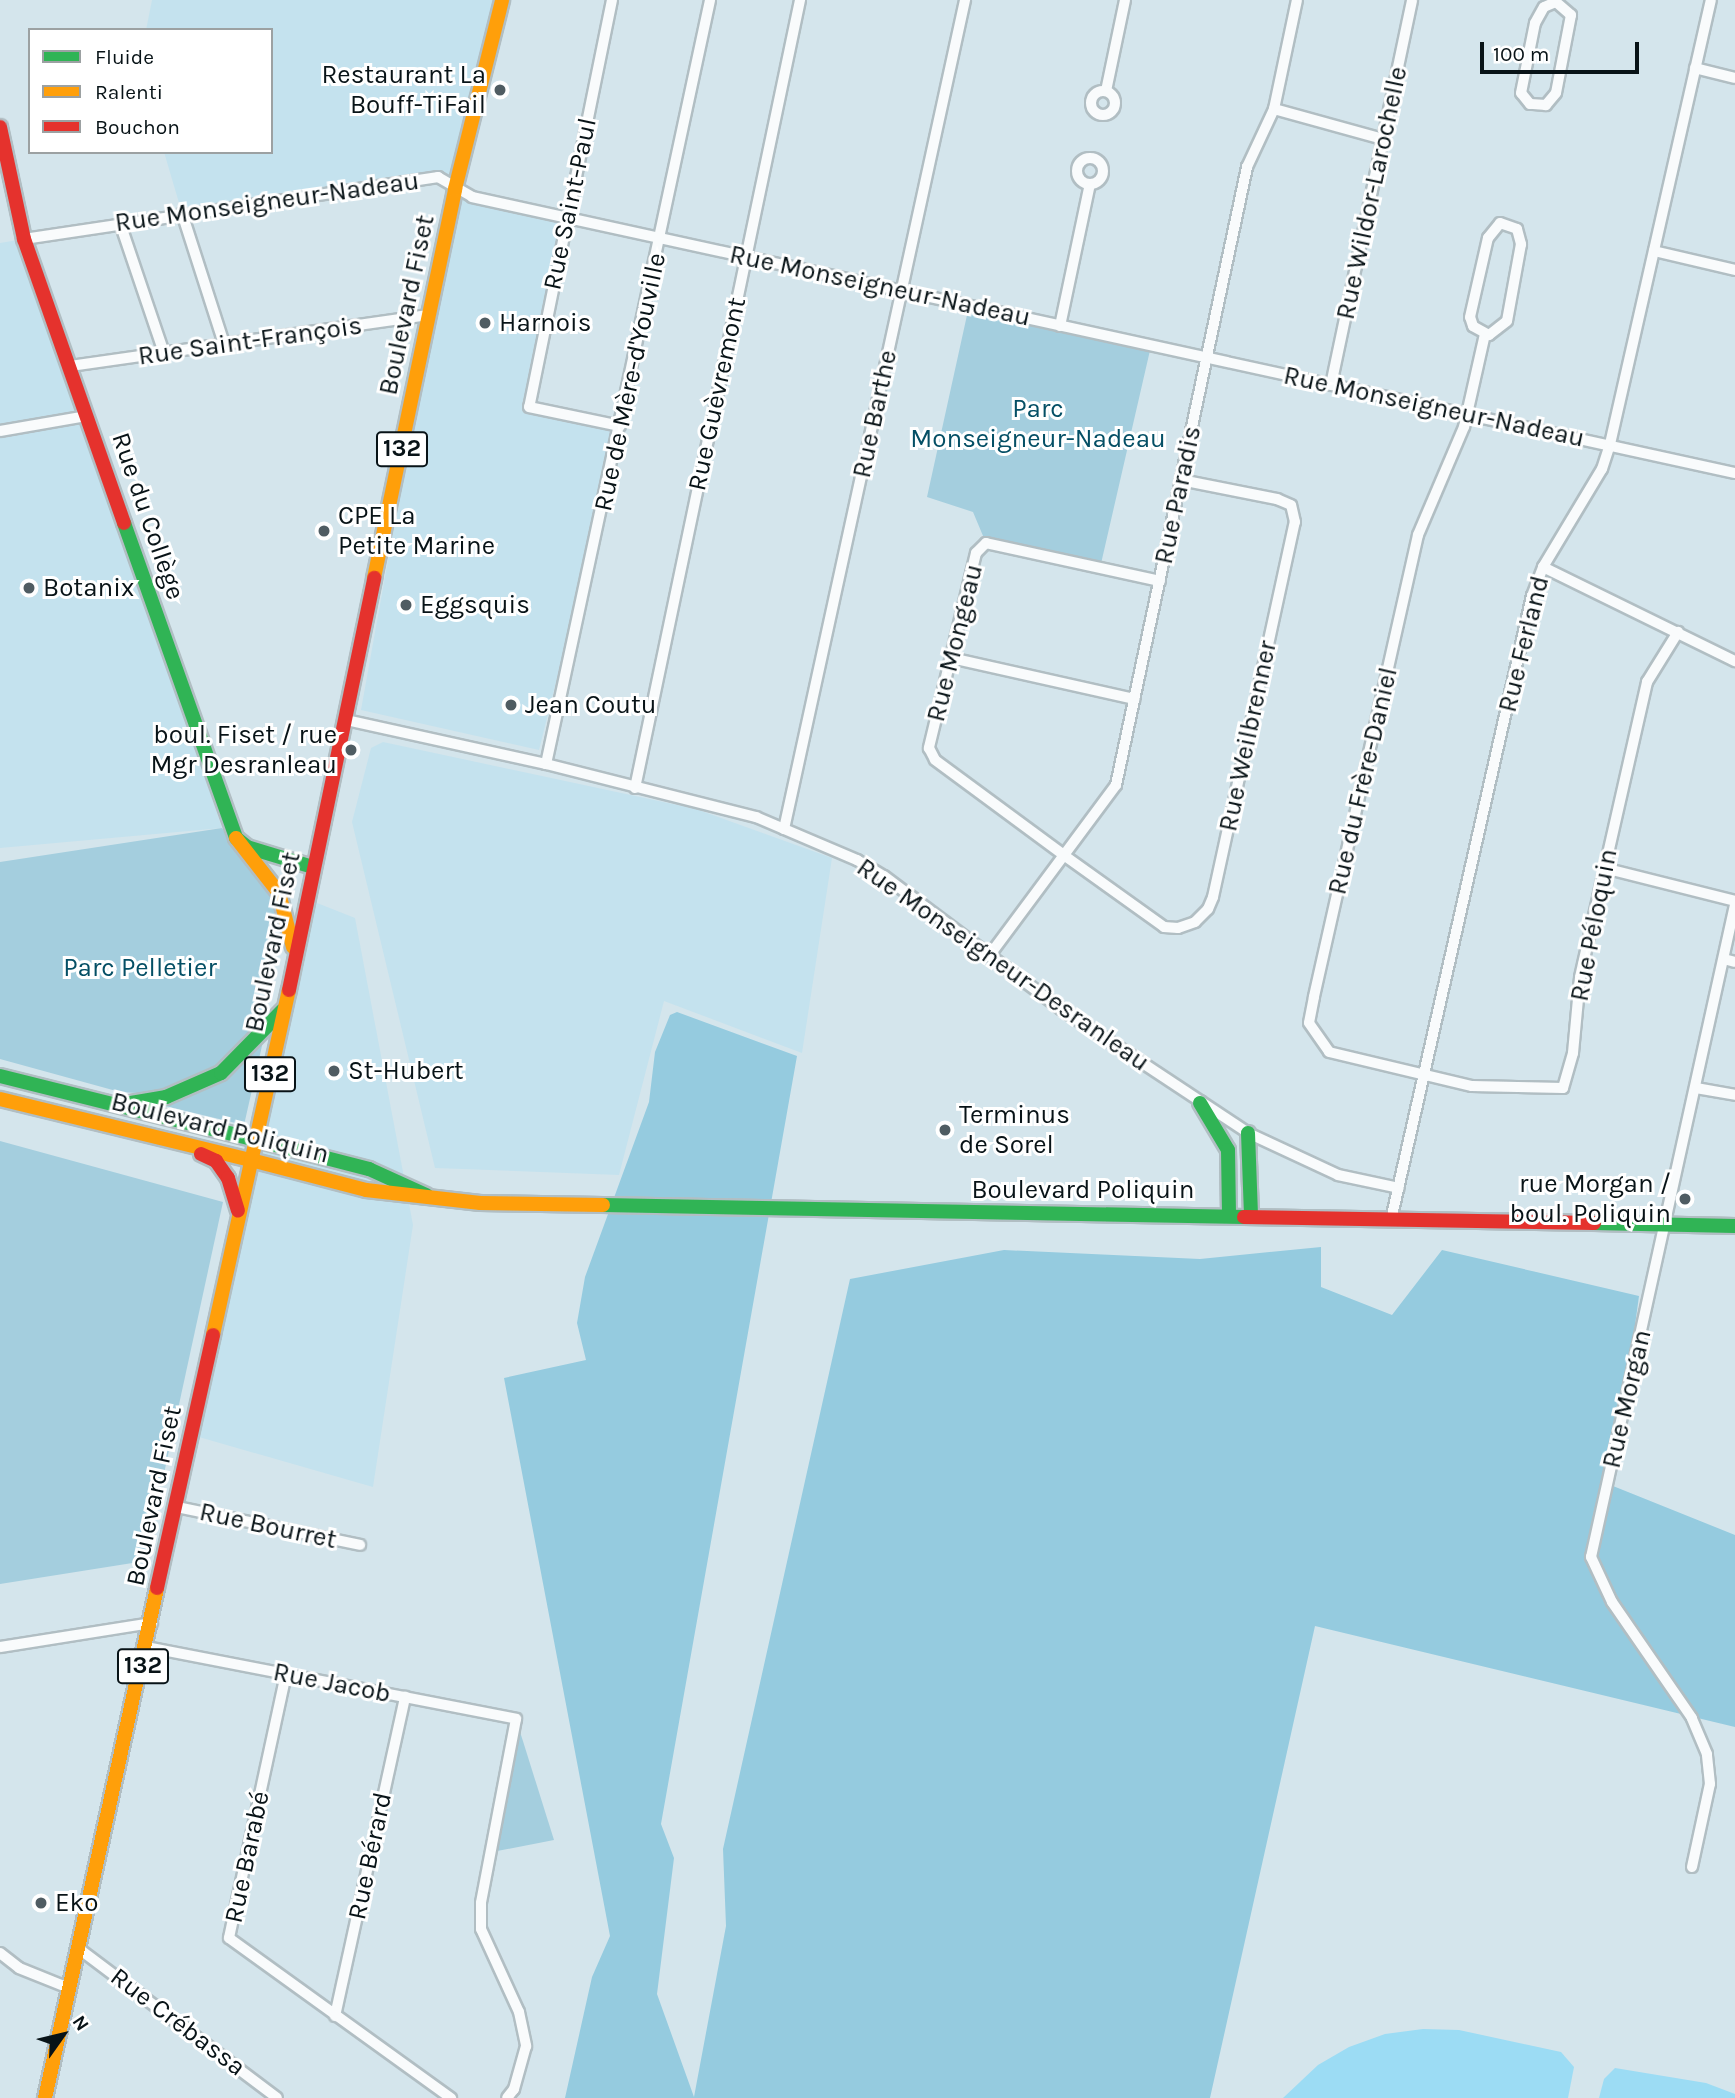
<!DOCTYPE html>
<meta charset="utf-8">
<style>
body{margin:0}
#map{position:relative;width:1735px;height:2098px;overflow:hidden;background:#d4e5ec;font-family:Karla,sans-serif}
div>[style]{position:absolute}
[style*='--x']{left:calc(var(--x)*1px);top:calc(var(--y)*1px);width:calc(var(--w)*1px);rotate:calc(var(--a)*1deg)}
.built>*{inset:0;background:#c4e2ee}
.green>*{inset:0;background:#a4cede}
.forest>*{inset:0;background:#95cbdf}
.water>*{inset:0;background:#9cdcf4}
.roads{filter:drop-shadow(2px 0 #b1bec3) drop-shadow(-2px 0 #b1bec3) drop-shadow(0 2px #b1bec3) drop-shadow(0 -2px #b1bec3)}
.street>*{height:10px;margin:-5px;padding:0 5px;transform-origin:5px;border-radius:5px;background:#f9fbfc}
.street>.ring{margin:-5px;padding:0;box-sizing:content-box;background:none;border:10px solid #f9fbfc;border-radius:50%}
.fast>*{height:14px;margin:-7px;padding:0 7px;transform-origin:7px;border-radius:7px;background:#30b455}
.slow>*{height:14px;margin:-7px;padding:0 7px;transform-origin:7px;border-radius:7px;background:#ff9f0a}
.jam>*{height:14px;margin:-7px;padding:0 7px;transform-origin:7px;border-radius:7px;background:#e5322d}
.dots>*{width:19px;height:19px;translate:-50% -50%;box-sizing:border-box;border:4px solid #fff;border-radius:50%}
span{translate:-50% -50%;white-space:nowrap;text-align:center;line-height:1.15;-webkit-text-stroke:6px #fff;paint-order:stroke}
.shield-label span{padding:2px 5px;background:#fff;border:2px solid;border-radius:5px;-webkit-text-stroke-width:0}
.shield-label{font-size:24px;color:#081317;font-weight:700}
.poi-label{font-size:26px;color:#081317}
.right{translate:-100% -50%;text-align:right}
.left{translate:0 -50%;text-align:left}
.street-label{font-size:26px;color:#081317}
.park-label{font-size:26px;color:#044f65}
.legend{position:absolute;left:28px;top:28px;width:245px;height:126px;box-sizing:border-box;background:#fff;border:2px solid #9ca1a2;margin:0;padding:9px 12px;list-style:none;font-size:21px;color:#081317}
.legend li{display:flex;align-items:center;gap:14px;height:35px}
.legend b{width:35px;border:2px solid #9ca1a2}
.north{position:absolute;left:28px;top:2000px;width:70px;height:70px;-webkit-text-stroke:5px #fff;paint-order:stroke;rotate:56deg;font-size:19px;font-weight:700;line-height:28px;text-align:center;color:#081317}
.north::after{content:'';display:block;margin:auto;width:24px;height:32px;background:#081317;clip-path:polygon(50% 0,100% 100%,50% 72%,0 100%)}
.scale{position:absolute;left:1480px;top:42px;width:159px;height:32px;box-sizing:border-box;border:4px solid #081317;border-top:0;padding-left:9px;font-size:21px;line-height:24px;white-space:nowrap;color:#081317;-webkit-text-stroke:5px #fff;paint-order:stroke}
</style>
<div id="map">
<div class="built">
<i style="clip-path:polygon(152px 0,497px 0,455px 188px,567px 218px,529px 407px,620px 426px,539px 750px,361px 710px,455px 189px,438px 177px,182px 213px,164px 152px,271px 152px,271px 30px,146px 30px)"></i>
<i style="clip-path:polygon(24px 239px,222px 828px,0 848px,0 243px)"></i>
<i style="clip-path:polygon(383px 742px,696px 809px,832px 858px,802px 1053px,664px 1001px,619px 1175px,435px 1168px,352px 822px,371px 748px)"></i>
<i style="clip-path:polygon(312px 901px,355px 918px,413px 1225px,373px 1487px,199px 1437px)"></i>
</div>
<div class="green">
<i style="clip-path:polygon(969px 306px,1151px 346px,1100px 568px,986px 543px,973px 512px,927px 497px)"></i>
<i style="clip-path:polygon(222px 828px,284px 915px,265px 1014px,247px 1047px,219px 1072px,154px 1094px,120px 1092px,0 1059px,0 862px)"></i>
<i style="clip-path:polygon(264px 1037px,244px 1125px,157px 1104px,217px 1082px)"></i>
<i style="clip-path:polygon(0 1141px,223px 1202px,145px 1561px,0 1584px)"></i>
<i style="clip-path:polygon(516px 1719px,554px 1840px,492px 1852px)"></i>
</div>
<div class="forest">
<i style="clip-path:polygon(677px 1012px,797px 1056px,661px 1824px,674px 1858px,657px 1994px,694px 2097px,726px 1926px,723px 1849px,850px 1279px,1004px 1250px,1200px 1259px,1321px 1247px,1321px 1287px,1392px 1315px,1442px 1250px,1639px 1296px,1613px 1486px,1735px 1535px,1735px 1727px,1315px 1626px,1210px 2098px,565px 2098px,592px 1977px,610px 1936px,504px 1378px,586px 1360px,577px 1323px,585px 1277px,649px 1102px,655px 1052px,670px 1015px)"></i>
</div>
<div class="water">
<i style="clip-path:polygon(1423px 2029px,1459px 2030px,1561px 2052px,1574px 2067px,1568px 2098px,1283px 2098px,1318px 2065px,1349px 2047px,1385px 2034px)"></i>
<i style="clip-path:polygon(1615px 2068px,1706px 2083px,1735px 2094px,1735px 2098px,1599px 2098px,1604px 2079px)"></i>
</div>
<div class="roads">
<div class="street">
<i style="--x:612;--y:0;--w:415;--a:101.5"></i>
<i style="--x:529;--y:407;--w:93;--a:11.8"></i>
<i style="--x:1556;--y:2;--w:20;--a:41"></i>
<i style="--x:1571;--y:15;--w:79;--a:100.9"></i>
<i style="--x:1556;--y:93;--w:16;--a:130"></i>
<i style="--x:1546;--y:105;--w:16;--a:-176"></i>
<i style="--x:1530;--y:104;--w:14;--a:-129"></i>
<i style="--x:1521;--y:93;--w:71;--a:-78.7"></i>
<i style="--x:1535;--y:23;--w:18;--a:-61"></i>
<i style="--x:1544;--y:7;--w:13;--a:-23"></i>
<i style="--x:1695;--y:68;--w:41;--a:14"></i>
<i class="ring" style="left:1091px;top:91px;width:14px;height:14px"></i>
<i style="--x:1106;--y:91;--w:93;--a:-78.2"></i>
<i style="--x:1274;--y:109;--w:113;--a:15.4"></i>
<i class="ring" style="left:1077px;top:158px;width:16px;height:16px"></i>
<i style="--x:182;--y:213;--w:138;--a:72.2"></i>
<i style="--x:120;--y:223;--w:137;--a:71.3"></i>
<i style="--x:1500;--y:223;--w:18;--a:19"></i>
<i style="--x:1517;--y:229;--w:16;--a:75"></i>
<i style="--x:1521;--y:244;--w:78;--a:100.3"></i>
<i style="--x:1507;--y:321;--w:23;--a:142"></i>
<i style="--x:1489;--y:335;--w:18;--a:-151"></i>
<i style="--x:1473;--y:326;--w:9;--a:-108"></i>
<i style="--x:1470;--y:317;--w:81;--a:-77.2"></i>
<i style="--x:1488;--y:238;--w:19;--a:-51"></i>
<i style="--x:24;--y:239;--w:419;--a:-8.5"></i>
<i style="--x:438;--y:177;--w:39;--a:30"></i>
<i style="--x:472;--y:197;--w:1293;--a:12.33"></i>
<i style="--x:1654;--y:251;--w:83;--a:13.2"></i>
<i style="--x:1060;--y:326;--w:145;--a:-78.1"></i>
<i style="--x:1485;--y:334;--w:95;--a:102.7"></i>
<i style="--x:1464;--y:427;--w:117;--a:113.1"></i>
<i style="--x:1418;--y:535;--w:474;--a:102.7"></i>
<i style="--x:1314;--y:997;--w:26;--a:101"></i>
<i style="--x:1309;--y:1023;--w:35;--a:55"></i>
<i style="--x:1329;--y:1052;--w:147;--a:13.4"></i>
<i style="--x:1472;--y:1086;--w:91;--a:1.3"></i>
<i style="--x:1563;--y:1088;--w:36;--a:-74"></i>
<i style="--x:1573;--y:1053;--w:76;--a:-84.7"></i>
<i style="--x:1580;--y:977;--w:303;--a:-77.2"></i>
<i style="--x:1647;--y:682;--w:59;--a:-58.2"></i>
<i style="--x:70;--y:366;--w:364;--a:-8.1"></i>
<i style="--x:1331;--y:385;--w:393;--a:-78.1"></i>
<i style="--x:0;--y:431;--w:88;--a:-9.8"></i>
<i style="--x:1543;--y:567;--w:214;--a:26.1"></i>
<i style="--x:1160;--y:581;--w:178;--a:-167.7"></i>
<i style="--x:986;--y:543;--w:14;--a:135"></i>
<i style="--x:976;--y:553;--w:201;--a:103.6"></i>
<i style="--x:929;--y:748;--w:13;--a:63"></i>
<i style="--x:935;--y:760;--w:162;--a:36.4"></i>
<i style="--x:1065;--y:856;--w:122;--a:35.6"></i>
<i style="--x:1164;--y:927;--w:14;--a:4"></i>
<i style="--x:1178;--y:928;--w:18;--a:-19"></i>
<i style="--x:1195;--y:922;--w:18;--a:-45"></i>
<i style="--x:1208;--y:909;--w:13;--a:-67"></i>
<i style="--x:1213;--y:897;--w:384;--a:-77.7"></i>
<i style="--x:1295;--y:522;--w:17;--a:-103"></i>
<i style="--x:1291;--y:505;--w:15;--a:-157"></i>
<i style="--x:1277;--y:499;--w:98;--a:-168.8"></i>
<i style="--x:951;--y:658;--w:188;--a:12.6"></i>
<i style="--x:346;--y:720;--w:205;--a:12.4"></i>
<i style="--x:546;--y:764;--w:217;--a:14.2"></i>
<i style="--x:756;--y:817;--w:110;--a:23.1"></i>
<i style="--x:857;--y:860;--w:31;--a:31"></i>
<i style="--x:884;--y:876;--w:221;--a:36.9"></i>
<i style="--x:1061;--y:1009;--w:224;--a:33.5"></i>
<i style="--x:1248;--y:1133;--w:99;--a:25"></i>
<i style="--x:1338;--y:1175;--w:62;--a:12"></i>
<i style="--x:546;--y:764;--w:781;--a:-77.88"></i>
<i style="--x:635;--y:788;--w:805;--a:-78.17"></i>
<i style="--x:784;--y:829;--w:849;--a:-77.68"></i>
<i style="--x:1604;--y:868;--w:135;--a:14.1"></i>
<i style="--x:989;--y:956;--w:213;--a:-53.4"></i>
<i style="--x:1116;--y:785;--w:632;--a:-78.03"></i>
<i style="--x:1247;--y:167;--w:64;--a:-65"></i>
<i style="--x:1274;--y:109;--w:111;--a:-78.1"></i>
<i style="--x:1724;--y:959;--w:11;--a:15"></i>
<i style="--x:1696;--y:1088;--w:40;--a:10"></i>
<i style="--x:1391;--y:1220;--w:640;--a:-77.27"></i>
<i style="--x:1532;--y:596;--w:31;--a:-69"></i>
<i style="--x:1543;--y:567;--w:114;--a:-59"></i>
<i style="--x:1602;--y:469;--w:26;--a:-72"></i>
<i style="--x:1610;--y:444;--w:455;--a:-77.2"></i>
<i style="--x:177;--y:1507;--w:187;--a:11.7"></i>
<i style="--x:0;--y:1647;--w:154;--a:-9"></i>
<i style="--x:147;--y:1647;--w:376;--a:11"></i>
<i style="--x:516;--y:1719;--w:187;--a:100.8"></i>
<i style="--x:481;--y:1903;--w:26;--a:90"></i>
<i style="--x:481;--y:1929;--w:91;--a:65.4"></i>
<i style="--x:519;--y:2012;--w:35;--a:78"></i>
<i style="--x:526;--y:2046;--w:45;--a:105.6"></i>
<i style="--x:514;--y:2089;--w:11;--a:128"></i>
<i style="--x:286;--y:1674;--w:270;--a:102.2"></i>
<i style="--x:229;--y:1938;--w:274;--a:35.8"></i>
<i style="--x:1692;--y:1867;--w:85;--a:-77.8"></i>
<i style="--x:1710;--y:1784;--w:30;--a:-96"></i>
<i style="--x:1707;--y:1754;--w:39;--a:-113"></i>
<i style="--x:1692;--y:1718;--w:141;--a:-124.6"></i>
<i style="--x:1612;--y:1602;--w:50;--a:-115"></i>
<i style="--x:1591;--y:1557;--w:668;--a:-77.55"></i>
<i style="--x:78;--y:1948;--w:249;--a:37"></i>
<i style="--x:0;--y:1953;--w:24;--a:38"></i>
<i style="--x:19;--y:1968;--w:54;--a:21.8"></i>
<i style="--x:335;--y:2016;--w:327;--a:-77.6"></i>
</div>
<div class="fast">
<i style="--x:124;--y:523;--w:334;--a:70.4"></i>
<i style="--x:236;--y:838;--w:14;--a:39"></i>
<i style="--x:247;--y:847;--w:69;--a:16.9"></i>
<i style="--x:0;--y:1076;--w:264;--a:14"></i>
<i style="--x:1200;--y:1103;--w:55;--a:59.2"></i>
<i style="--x:1228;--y:1150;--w:64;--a:89.1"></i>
<i style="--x:125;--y:1104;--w:42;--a:-9.7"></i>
<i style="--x:166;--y:1097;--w:60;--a:-23.6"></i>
<i style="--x:221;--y:1073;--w:88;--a:-45.5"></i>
<i style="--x:1248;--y:1133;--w:82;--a:87.9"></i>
<i style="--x:256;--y:1140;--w:117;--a:14.4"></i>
<i style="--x:369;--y:1169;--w:63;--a:24.5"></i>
<i style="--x:603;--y:1205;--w:641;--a:1.07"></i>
<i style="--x:1594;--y:1223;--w:141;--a:1.2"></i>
</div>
<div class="slow">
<i style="--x:374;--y:578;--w:397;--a:-78.2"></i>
<i style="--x:455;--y:189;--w:195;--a:-76"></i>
<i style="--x:236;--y:838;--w:70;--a:52"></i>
<i style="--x:279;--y:893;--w:56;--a:75.5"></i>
<i style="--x:0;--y:1099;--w:258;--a:13.7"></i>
<i style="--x:251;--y:1160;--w:119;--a:14.6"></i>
<i style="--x:366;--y:1190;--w:115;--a:6.5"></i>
<i style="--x:480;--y:1203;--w:123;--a:0.9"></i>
<i style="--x:213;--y:1335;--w:353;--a:-77.6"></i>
<i style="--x:45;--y:2098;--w:522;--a:-77.61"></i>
</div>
<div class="jam">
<i style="--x:0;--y:127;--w:115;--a:77.9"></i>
<i style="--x:24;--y:239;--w:301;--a:70.6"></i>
<i style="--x:289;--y:990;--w:421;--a:-78.3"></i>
<i style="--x:201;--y:1154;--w:17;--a:25"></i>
<i style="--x:216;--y:1161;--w:21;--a:55"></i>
<i style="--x:228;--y:1178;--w:34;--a:73"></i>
<i style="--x:1244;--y:1217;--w:350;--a:1"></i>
<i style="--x:157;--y:1588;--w:259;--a:-77.5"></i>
</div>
</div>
<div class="dots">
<i style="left:500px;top:90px;background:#4f5c62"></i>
<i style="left:485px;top:323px;background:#4f5c62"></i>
<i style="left:324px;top:531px;background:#4f5c62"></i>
<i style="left:29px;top:588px;background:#4f5c62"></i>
<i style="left:406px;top:605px;background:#4f5c62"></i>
<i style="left:511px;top:705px;background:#4f5c62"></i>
<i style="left:351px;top:750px;background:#4f5c62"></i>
<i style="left:334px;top:1071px;background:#4f5c62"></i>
<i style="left:945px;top:1130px;background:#4f5c62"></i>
<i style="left:1685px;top:1199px;background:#4f5c62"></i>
<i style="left:41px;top:1903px;background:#4f5c62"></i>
</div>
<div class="shield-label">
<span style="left:402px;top:449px">132</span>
<span style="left:270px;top:1074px">132</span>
<span style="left:143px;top:1666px">132</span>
</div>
<div class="poi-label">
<span class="right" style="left:486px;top:90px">Restaurant La<br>Bouff-TiFail</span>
<span class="left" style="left:499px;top:323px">Harnois</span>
<span class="left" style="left:338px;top:531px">CPE La<br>Petite Marine</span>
<span class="left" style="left:43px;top:588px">Botanix</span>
<span class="left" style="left:420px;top:605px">Eggsquis</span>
<span class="left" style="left:525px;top:705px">Jean Coutu</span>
<span class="right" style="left:337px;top:750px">boul. Fiset / rue<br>Mgr Desranleau</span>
<span class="left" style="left:348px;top:1071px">St-Hubert</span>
<span class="left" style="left:959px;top:1130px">Terminus<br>de Sorel</span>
<span class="right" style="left:1671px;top:1199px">rue Morgan /<br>boul. Poliquin</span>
<span class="left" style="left:55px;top:1903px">Eko</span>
</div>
<div class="street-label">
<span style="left:1372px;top:193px;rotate:-78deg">Rue Wildor-Larochelle</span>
<span style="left:267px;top:202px;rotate:-8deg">Rue Monseigneur-Nadeau</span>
<span style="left:570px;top:204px;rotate:-78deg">Rue Saint-Paul</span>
<span style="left:880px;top:286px;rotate:12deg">Rue Monseigneur-Nadeau</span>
<span style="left:407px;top:305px;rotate:-78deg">Boulevard Fiset</span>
<span style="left:250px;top:341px;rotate:-8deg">Rue Saint-François</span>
<span style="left:630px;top:382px;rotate:-78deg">Rue de Mère-d'Youville</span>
<span style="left:717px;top:394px;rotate:-78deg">Rue Guèvremont</span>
<span style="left:1434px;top:407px;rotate:12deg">Rue Monseigneur-Nadeau</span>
<span style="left:875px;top:414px;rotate:-78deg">Rue Barthe</span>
<span style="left:1178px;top:495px;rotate:-78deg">Rue Paradis</span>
<span style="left:148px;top:516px;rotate:71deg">Rue du Collège</span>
<span style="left:955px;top:643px;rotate:-76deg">Rue Mongeau</span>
<span style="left:1524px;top:644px;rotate:-76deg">Rue Ferland</span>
<span style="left:1248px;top:736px;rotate:-78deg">Rue Weilbrenner</span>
<span style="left:1363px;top:781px;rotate:-77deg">Rue du Frère-Daniel</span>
<span style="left:1594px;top:925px;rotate:-79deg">Rue Péloquin</span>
<span style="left:273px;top:942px;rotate:-78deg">Boulevard Fiset</span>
<span style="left:1003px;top:965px;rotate:35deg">Rue Monseigneur-Desranleau</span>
<span style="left:220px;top:1128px;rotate:14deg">Boulevard Poliquin</span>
<span style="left:1083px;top:1190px">Boulevard Poliquin</span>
<span style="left:1627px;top:1399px;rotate:-77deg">Rue Morgan</span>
<span style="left:154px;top:1496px;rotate:-78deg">Boulevard Fiset</span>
<span style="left:268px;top:1526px;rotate:12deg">Rue Bourret</span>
<span style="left:332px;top:1683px;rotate:11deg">Rue Jacob</span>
<span style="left:370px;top:1856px;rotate:-78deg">Rue Bérard</span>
<span style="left:247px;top:1857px;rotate:-78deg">Rue Barabé</span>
<span style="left:178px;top:2022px;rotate:37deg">Rue Crébassa</span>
</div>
<div class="park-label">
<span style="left:1038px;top:424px">Parc<br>Monseigneur-Nadeau</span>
<span style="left:140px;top:968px">Parc Pelletier</span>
</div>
<ul class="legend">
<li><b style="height:9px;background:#30b455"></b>Fluide</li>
<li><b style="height:9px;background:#ff9f0a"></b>Ralenti</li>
<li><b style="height:9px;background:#e5322d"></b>Bouchon</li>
</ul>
<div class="north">N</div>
<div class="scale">100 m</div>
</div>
